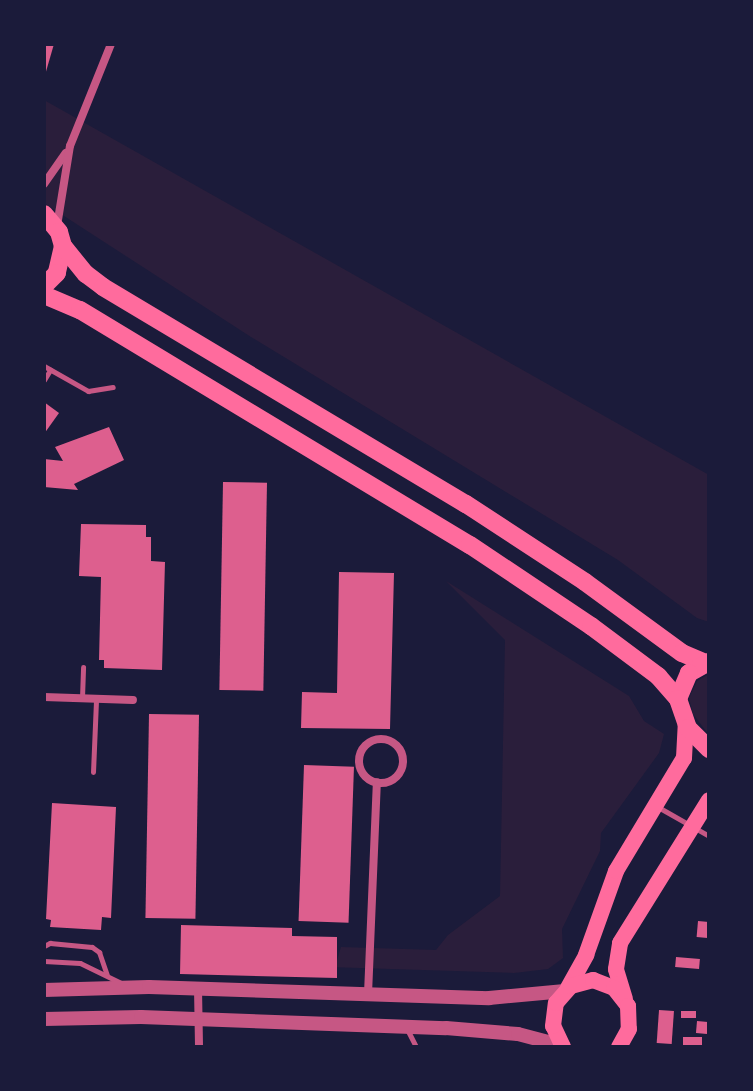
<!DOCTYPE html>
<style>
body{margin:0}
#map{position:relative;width:753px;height:1091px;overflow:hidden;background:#1b1b3a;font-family:"Open Sans",sans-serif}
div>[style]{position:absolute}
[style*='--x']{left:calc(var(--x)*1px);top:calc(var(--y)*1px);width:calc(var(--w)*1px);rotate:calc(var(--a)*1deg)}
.green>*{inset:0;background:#2a1e3b}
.building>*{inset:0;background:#dd5f8e;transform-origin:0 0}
.service>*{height:5px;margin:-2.5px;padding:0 2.5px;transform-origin:2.5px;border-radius:2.5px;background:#c65784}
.minor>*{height:8px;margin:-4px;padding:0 4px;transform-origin:4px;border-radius:4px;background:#c65784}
.minor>.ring{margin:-4px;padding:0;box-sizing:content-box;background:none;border:8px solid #c65784;border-radius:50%}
.tertiary>*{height:14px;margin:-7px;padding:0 7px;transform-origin:7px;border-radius:7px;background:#c65784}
.secondary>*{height:16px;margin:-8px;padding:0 8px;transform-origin:8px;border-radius:8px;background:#ff6b9d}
.trunk>*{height:18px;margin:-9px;padding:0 9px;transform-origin:9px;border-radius:9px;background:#ff6b9d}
span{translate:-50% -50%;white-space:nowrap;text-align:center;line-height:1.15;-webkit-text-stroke:6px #1b1b3a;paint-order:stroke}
.frame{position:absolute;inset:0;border:46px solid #1b1b3a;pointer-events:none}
</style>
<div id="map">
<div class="green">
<i style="clip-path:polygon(44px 100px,709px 475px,709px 622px,697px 618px,618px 560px,251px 337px,44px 203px)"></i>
<i style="clip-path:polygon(446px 581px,629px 696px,644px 721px,664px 734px,659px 753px,601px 833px,600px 851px,562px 929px,563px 958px,548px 969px,514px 973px,328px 967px,336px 964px,341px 947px,436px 950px,448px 935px,500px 896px,505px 640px)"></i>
<i style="clip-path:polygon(709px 674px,709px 735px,693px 714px,689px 698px,697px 681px)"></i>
</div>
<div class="building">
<i style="clip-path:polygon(44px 44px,54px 44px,45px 75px,44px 75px)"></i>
<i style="clip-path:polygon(44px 402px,59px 413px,44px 434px)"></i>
<i style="clip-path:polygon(109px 427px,124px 460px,74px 484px,78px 490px,44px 487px,44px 459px,63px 461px,55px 447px)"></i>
<i style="left:223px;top:482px;width:44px;height:208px;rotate:1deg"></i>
<i style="clip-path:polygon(81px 524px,146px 525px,146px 537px,151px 537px,151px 561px,165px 562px,162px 670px,104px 668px,104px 660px,99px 660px,101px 577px,79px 576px)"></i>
<i style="clip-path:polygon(339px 572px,394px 573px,390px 729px,301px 728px,302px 692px,337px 693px)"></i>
<i style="left:149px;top:714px;width:50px;height:204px;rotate:1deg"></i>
<i style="left:304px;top:765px;width:50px;height:156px;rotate:2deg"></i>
<i style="clip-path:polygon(52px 803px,116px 807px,111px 918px,102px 917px,101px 930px,50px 927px,51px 920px,46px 919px)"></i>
<i style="left:698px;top:921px;width:11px;height:16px;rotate:5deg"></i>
<i style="clip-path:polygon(181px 925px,292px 928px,292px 936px,337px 937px,337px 978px,180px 974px)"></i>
<i style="left:676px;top:957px;width:24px;height:10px;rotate:5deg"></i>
<i style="left:659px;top:1010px;width:15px;height:33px;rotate:4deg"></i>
<i style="left:681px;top:1011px;width:15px;height:7px"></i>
<i style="left:697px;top:1021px;width:11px;height:12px;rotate:5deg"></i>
<i style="left:683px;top:1037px;width:19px;height:8px"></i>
</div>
<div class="service">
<i style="--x:44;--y:366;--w:51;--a:29.6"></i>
<i style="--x:88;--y:391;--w:25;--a:-9"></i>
<i style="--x:44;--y:380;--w:12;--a:-59"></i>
<i style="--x:82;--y:698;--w:31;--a:-88"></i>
<i style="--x:93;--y:772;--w:73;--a:-87.6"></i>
<i style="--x:658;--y:807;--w:59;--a:29.6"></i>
<i style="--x:44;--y:946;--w:7;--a:-27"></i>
<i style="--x:50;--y:943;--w:42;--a:5.4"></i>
<i style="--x:92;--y:947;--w:9;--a:36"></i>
<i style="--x:99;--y:952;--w:24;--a:71"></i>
<i style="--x:44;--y:961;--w:36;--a:3"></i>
<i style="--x:80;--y:963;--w:48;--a:26"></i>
<i style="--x:408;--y:1031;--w:18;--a:63"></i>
</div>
<div class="minor">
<i style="--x:44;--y:184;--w:38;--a:-55"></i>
<i style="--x:57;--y:226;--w:81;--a:-80.8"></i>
<i style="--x:70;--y:146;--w:110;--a:-68.1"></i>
<i style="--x:44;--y:697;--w:89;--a:1.9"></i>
<i class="ring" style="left:359px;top:739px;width:36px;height:36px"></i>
<i style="--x:198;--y:988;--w:59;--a:89"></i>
<i style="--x:368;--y:994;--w:212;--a:-87.6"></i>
</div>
<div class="tertiary">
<i style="--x:44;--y:990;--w:105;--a:-1.6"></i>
<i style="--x:149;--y:987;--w:340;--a:1.9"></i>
<i style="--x:489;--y:998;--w:76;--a:-5.3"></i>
<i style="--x:44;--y:1019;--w:97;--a:-1.2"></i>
<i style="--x:141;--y:1017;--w:305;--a:2.1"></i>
<i style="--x:446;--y:1028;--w:72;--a:4.8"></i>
<i style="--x:518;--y:1034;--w:47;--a:14.9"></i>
</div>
<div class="secondary">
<i style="--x:568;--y:988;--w:38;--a:-61"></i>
<i style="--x:586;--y:955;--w:89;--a:-70.3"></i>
<i style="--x:616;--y:871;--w:132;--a:-59"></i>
<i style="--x:684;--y:758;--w:33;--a:-87"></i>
<i style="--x:625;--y:999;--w:31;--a:-107"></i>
<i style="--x:616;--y:969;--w:26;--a:-81"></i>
<i style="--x:620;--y:943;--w:168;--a:-58.1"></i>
<i style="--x:563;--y:1047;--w:23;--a:-115"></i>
<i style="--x:553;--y:1026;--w:23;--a:-83"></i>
<i style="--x:556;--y:1003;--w:23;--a:-49"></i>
<i style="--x:571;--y:986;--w:23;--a:-15"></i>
<i style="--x:593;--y:980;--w:22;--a:21"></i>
<i style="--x:614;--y:988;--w:23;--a:52"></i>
<i style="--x:628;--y:1006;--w:23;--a:88"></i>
<i style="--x:629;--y:1029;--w:21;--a:119"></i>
</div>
<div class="trunk">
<i style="--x:44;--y:214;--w:23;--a:50"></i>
<i style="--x:59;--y:232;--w:15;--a:74"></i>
<i style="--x:63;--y:246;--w:28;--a:103"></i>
<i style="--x:57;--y:273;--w:18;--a:135"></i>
<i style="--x:63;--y:246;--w:36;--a:51"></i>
<i style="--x:86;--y:274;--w:21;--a:37"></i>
<i style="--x:103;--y:287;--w:423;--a:30.9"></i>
<i style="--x:466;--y:504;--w:142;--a:33.2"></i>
<i style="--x:585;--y:582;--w:120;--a:36.2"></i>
<i style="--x:682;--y:653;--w:25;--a:23"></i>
<i style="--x:44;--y:295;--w:39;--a:23"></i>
<i style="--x:80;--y:310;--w:455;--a:31.1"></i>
<i style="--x:470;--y:545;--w:146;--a:33.8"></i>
<i style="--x:591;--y:626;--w:84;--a:36.7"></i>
<i style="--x:658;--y:676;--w:30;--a:49"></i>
<i style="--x:709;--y:662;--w:23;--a:151"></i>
<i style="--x:689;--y:673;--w:28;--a:113"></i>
<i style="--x:678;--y:699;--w:31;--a:71"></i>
<i style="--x:688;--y:728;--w:30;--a:45"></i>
</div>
<div class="frame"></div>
</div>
